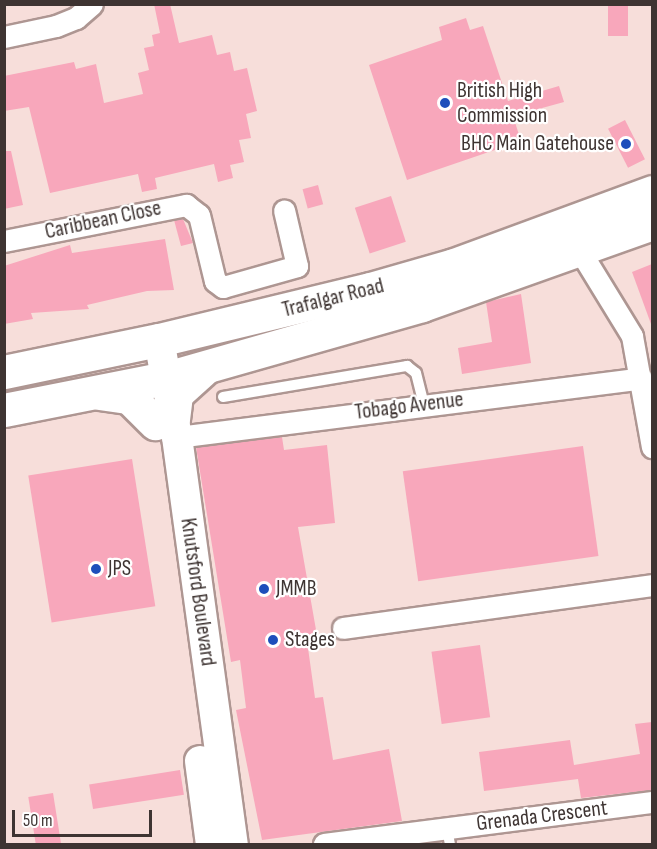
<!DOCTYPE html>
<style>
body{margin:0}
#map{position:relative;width:657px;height:849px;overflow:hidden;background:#f7deda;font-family:"Sofia Sans Condensed",sans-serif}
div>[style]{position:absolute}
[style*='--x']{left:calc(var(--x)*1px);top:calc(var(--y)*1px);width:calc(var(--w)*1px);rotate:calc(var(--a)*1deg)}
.building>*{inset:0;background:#f8a7bb;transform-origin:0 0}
.roads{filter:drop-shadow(2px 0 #ae9692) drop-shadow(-2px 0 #ae9692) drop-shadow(0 2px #ae9692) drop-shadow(0 -2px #ae9692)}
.lane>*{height:10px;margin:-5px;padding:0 5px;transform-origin:5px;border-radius:5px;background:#fff}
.street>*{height:21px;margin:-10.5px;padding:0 10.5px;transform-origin:10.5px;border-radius:10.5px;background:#fff}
.secondary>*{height:30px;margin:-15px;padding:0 15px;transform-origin:15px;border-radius:15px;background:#fff}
.primary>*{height:33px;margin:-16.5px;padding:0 16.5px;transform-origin:16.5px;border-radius:16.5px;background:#fff}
.dots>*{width:16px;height:16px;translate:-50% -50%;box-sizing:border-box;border:3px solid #fff;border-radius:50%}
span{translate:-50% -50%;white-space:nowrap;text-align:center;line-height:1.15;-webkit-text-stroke:4.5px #fff;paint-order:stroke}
.poi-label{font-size:22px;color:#3e3432}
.left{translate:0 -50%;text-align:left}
.right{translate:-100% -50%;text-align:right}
.street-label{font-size:22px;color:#3e3432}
.frame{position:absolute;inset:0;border:6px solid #3e3432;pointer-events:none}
.scale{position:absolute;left:12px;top:810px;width:140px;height:27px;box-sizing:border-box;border:3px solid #3e3432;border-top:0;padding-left:8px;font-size:18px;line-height:21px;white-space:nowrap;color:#3e3432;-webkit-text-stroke:4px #fff;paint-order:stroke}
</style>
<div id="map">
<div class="building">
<i style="clip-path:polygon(154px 4px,170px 4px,179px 43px,212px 35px,217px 55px,230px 52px,234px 71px,247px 68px,257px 111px,246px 114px,251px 138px,239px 140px,244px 162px,230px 165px,233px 178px,218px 182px,214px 164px,155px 178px,157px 189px,142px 192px,138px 174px,50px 193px,29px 107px,4px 111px,4px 76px,74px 62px,76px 69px,96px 64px,104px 103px,143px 94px,138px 73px,149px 70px,144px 48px,154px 46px,152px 35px,160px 33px)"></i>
<i style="left:608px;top:4px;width:20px;height:32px"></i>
<i style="clip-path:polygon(466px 18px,470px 30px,483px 26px,508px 101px,559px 86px,564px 102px,513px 116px,521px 141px,407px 180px,369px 65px,442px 40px,439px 27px)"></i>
<i style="left:625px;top:120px;width:44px;height:19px;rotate:63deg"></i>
<i style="clip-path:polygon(4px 151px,11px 151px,23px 205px,4px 209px)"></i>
<i style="left:318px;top:185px;width:20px;height:16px;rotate:75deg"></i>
<i style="left:391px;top:196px;width:48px;height:38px;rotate:72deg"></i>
<i style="clip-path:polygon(183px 219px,193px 243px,181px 246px,174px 220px)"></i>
<i style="clip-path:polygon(165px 239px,174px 290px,147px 291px,87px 305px,89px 309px,31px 313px,33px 319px,4px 324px,4px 266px,70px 245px,72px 253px)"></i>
<i style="clip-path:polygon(652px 264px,652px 323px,651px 324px,632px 272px)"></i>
<i style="clip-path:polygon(521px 294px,531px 363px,462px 374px,458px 348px,492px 342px,486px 302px)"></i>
<i style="clip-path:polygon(282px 437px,284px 450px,327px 445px,335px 523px,298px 527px,319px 647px,308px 648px,315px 698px,323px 697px,333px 760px,389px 749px,402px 821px,262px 840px,236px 710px,246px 708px,240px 660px,231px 662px,196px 447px)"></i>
<i style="left:583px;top:446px;width:111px;height:182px;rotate:82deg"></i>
<i style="left:132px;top:459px;width:149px;height:105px;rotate:81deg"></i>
<i style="left:480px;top:645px;width:73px;height:49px;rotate:82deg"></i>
<i style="clip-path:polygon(652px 722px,652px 790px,581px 798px,578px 779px,484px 791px,479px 752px,570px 740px,574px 765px,640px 754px,635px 724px)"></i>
<i style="left:180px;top:770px;width:25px;height:92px;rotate:81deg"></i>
<i style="left:53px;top:793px;width:52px;height:25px;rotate:81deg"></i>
</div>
<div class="roads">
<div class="lane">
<i style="--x:223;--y:397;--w:187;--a:-9.6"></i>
<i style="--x:407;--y:366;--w:11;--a:38"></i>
<i style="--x:416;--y:373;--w:32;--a:76"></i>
<i style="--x:447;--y:829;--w:15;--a:79"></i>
</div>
<div class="street">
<i style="--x:4;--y:37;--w:53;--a:-11.9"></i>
<i style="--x:56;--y:26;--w:22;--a:-22"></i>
<i style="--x:76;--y:18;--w:21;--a:-41"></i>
<i style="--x:4;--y:241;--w:186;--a:-11.2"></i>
<i style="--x:186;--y:205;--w:16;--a:38"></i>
<i style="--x:199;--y:215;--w:68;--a:76.4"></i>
<i style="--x:215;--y:281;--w:10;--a:37"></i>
<i style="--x:223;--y:287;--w:77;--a:-15.8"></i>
<i style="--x:297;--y:266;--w:57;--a:-103.1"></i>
<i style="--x:580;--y:251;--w:100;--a:58.5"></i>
<i style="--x:632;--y:336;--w:113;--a:79.8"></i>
<i style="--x:177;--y:437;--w:468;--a:-7.2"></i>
<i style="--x:343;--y:628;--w:312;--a:-7.9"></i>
<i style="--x:324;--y:844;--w:331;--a:-7.3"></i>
</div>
<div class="secondary">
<i style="--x:159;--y:340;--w:99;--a:79.5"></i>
<i style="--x:177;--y:437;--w:411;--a:82.2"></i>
<i style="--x:200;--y:761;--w:84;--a:82.5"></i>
</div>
<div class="primary">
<i style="--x:4;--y:372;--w:158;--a:-11.7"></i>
<i style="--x:159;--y:340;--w:217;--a:-13.6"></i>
<i style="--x:370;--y:289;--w:87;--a:-15.9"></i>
<i style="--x:454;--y:265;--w:211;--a:-20.2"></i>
<i style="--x:99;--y:393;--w:30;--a:8"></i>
<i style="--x:129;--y:397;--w:37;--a:45"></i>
<i style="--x:4;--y:410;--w:165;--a:-11.2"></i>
<i style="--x:166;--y:378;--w:266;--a:-15.9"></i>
<i style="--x:422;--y:305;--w:244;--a:-19.6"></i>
<i style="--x:173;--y:419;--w:25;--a:-83"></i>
<i style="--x:176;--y:394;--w:38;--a:-42"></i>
</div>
</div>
<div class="dots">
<i style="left:445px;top:103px;background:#1d4ebb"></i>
<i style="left:626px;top:144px;background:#1d4ebb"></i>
<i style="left:96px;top:569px;background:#1d4ebb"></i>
<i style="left:264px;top:589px;background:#1d4ebb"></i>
<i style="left:273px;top:640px;background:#1d4ebb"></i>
</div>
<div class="poi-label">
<span class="left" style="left:457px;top:103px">British High<br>Commission</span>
<span class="right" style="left:614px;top:144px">BHC Main Gatehouse</span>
<span class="left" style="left:108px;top:569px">JPS</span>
<span class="left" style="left:276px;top:589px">JMMB</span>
<span class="left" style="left:285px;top:640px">Stages</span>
</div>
<div class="street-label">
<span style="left:103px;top:220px;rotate:-12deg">Caribbean Close</span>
<span style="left:333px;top:298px;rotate:-14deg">Trafalgar Road</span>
<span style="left:409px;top:406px;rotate:-7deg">Tobago Avenue</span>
<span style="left:198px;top:592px;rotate:82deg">Knutsford Boulevard</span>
<span style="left:542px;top:816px;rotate:-7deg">Grenada Crescent</span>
</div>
<div class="frame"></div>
<div class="scale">50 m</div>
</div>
